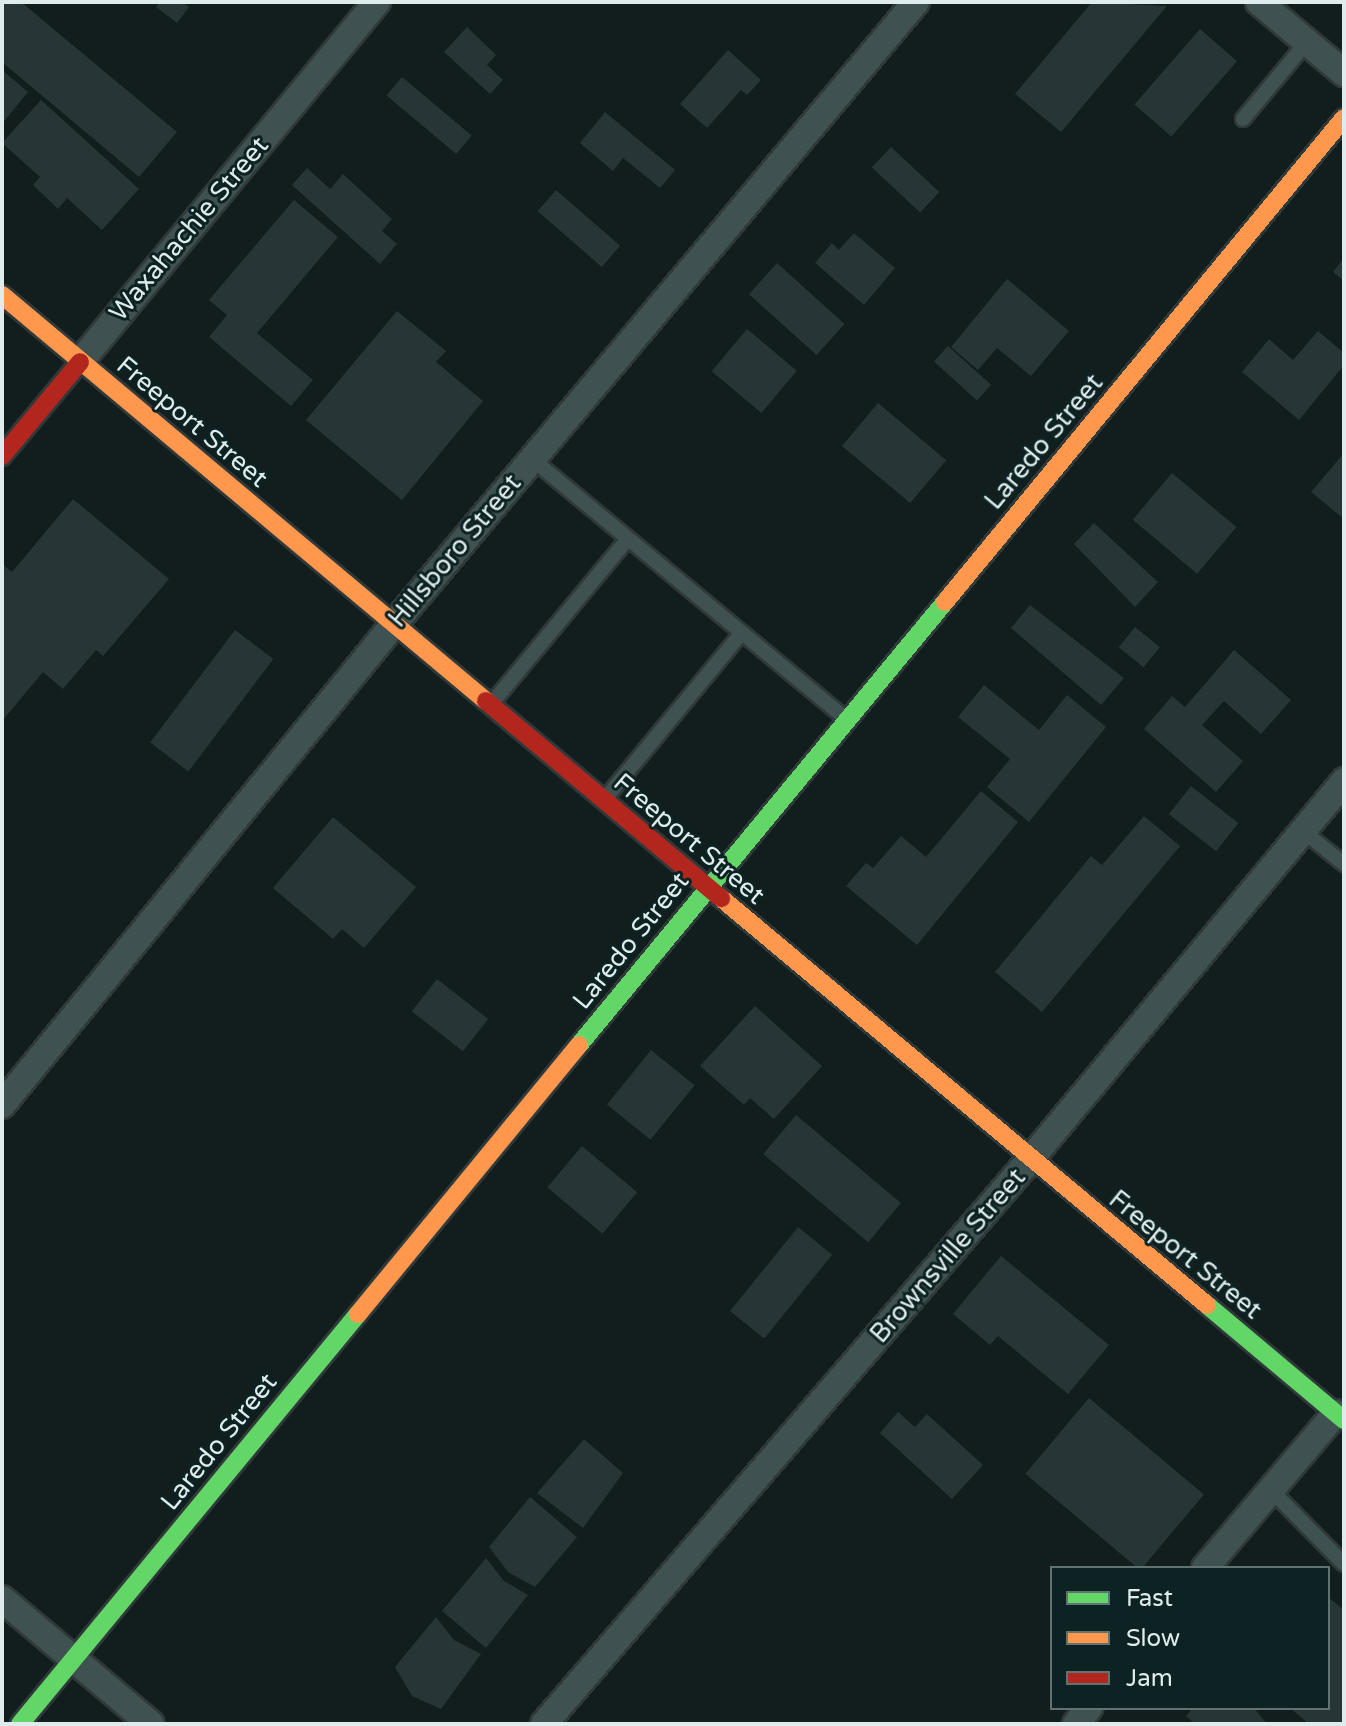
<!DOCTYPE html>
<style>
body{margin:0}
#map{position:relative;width:1346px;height:1726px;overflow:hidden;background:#121d1e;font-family:"Varela Round",sans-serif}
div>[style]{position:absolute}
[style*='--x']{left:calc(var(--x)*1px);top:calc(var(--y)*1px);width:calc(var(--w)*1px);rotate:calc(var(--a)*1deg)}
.building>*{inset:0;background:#273536;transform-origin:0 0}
.roads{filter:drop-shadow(2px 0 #30393a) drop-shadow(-2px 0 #30393a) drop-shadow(0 2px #30393a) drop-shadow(0 -2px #30393a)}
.lane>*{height:14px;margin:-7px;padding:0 7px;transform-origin:7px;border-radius:7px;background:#405152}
.street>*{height:26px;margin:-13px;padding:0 13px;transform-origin:13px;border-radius:13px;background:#405152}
.fast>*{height:18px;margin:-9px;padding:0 9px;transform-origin:9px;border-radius:9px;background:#63d668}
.slow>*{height:18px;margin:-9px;padding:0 9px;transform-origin:9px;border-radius:9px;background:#ff974d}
.jam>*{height:18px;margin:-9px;padding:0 9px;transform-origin:9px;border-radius:9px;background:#b3261e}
span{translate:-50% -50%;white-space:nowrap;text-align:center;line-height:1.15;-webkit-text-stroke:6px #0d2223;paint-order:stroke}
.street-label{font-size:26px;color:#dfebec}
.frame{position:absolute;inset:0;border:4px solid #dfebec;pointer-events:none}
.legend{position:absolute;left:1050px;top:1566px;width:280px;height:144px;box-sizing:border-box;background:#0d2223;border:2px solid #617273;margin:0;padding:10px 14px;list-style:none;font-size:24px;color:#dfebec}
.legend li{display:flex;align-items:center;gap:16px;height:40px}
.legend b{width:40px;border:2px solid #617273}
</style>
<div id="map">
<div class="building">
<i style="clip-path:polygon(2px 2px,21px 2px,177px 132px,139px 177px,2px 62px)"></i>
<i style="clip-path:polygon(160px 2px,182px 2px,189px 7px,177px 23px,156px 7px)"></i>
<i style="clip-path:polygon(1092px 2px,1167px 6px,1061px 132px,1015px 94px)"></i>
<i style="clip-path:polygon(467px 27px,496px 55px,487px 65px,503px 80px,490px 94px,444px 52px)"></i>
<i style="left:1200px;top:29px;width:49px;height:100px;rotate:41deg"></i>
<i style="clip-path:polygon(728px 50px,761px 80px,747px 95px,741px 90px,707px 128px,680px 104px)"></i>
<i style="clip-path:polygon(2px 70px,28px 92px,2px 124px)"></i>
<i style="left:402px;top:77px;width:91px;height:24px;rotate:40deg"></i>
<i style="clip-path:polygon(41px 100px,139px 189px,102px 230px,67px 198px,58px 209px,33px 185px,40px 177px,2px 143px)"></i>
<i style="clip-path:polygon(605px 112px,675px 170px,660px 188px,623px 158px,613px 171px,580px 143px)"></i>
<i style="left:891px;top:147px;width:66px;height:28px;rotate:43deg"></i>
<i style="clip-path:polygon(307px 168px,330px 189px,343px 174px,392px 219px,382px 231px,397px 244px,380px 264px,292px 185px)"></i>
<i style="left:556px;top:190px;width:85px;height:28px;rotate:41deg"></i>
<i style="clip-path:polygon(294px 200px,338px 237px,257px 333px,313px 380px,291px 406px,209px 337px,227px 315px,209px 300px)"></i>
<i style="clip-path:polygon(854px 233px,895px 268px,864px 305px,815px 263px,832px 243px,839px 250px)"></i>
<i style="clip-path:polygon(1344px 258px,1344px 281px,1333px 272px)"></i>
<i style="left:777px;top:263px;width:91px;height:42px;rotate:42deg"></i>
<i style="clip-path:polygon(1007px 279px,1069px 331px,1031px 376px,997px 348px,978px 370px,951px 347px)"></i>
<i style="clip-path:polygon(397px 311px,446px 351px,436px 362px,483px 401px,402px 500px,306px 420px)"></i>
<i style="left:747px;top:329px;width:65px;height:55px;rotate:40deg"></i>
<i style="clip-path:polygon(1318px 331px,1344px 353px,1344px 365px,1299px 420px,1242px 372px,1269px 339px,1293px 360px)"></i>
<i style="left:948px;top:346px;width:58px;height:21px;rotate:42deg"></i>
<i style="left:878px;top:403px;width:89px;height:56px;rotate:40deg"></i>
<i style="clip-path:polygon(1344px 453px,1344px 519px,1311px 492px)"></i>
<i style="left:1172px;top:473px;width:84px;height:61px;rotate:40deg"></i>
<i style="clip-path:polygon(73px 499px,169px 579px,103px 656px,96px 650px,63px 689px,43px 672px,2px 721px,2px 564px,12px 572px)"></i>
<i style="clip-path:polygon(1094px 523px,1158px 582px,1135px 607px,1074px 544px)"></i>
<i style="clip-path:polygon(1030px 605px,1124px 678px,1101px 705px,1011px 628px)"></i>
<i style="left:1135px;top:627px;width:32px;height:26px;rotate:39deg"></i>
<i style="left:235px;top:630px;width:48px;height:141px;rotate:37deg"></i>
<i style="clip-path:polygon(1234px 650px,1291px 700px,1261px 734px,1224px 701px,1202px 725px,1243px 761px,1216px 792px,1144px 729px,1172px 696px,1185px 707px)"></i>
<i style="clip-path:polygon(984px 685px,1039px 730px,1067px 695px,1106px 727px,1029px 822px,987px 787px,1010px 759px,958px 717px)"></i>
<i style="left:1191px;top:786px;width:60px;height:36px;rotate:38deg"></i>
<i style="clip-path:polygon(981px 791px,1018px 822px,917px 945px,846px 886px,866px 863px,873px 868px,901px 836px,926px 857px)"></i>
<i style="clip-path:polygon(1144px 816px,1180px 846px,1042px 1012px,995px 972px,1091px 856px,1102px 865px)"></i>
<i style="clip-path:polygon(333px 817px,416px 887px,364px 948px,342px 929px,333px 939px,273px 888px)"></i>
<i style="left:437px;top:979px;width:65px;height:41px;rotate:38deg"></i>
<i style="clip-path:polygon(755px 1006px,822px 1066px,774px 1119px,750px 1098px,744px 1105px,700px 1066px)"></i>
<i style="left:651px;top:1050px;width:56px;height:70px;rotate:39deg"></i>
<i style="left:796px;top:1115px;width:137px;height:51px;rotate:40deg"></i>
<i style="left:582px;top:1146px;width:72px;height:54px;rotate:40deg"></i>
<i style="left:798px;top:1227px;width:44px;height:108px;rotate:39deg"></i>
<i style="clip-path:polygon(1001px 1256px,1109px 1345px,1068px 1394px,998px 1336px,990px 1345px,953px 1314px)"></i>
<i style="left:1089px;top:1398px;width:150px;height:99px;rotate:40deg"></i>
<i style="clip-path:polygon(898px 1412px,915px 1427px,927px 1414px,983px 1465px,952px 1499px,880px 1433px)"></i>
<i style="clip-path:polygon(584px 1439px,623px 1473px,583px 1528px,537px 1493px)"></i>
<i style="clip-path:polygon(530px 1497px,577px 1537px,535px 1587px,508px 1572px,489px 1547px)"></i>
<i style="clip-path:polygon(486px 1558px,504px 1581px,528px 1595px,486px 1648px,442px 1611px)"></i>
<i style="clip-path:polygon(1328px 1597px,1344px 1610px,1344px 1724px,1309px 1724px,1290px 1708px,1328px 1708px)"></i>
<i style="clip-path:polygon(436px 1617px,454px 1640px,481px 1654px,441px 1709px,412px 1696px,395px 1667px)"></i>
<i style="clip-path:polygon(1193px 1708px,1254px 1708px,1267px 1724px,1195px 1724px,1186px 1716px)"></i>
</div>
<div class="roads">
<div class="lane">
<i style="--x:1243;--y:119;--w:100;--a:-50.3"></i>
<i style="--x:532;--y:459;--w:408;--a:39.6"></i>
<i style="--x:492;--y:703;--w:212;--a:-50.4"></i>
<i style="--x:604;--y:800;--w:215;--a:-50.5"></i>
<i style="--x:1303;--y:831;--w:53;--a:38.8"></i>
<i style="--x:1270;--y:1489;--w:105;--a:45.4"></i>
</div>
<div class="street">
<i style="--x:1259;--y:2;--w:111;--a:39.9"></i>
<i style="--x:80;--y:362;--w:467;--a:-50.5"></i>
<i style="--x:2;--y:1105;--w:621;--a:-50.82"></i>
<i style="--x:394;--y:624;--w:812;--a:-50"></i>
<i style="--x:1205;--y:1568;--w:203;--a:-49.8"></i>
<i style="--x:2;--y:1599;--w:194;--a:40"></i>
<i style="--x:544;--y:1724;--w:743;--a:-49.26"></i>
<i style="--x:1029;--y:1161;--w:494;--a:-50.3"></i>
<i style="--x:1076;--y:1724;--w:21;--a:-51"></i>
</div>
<div class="fast">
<i style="--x:579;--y:1045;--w:575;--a:-50.44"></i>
<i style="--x:1207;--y:1305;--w:179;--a:40"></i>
<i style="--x:20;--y:1724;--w:531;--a:-50.5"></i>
</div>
<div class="slow">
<i style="--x:2;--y:295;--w:632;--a:39.99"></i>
<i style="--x:945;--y:602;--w:627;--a:-50.5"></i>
<i style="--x:721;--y:898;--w:634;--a:39.94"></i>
<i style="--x:358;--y:1314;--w:348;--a:-50.6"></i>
</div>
<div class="jam">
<i style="--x:2;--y:456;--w:122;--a:-50.3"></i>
<i style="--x:486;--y:701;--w:307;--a:40"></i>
</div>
</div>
<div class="street-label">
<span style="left:189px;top:229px;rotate:-50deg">Waxahachie Street</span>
<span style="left:192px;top:422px;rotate:40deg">Freeport Street</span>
<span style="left:1044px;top:442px;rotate:-50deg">Laredo Street</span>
<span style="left:455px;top:551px;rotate:-50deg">Hillsboro Street</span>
<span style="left:689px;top:839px;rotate:40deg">Freeport Street</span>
<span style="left:631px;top:941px;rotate:-51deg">Laredo Street</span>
<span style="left:1185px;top:1255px;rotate:39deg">Freeport Street</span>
<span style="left:948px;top:1256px;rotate:-49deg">Brownsville Street</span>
<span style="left:219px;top:1442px;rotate:-51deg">Laredo Street</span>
</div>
<div class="frame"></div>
<ul class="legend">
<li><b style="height:10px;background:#63d668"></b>Fast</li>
<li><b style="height:10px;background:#ff974d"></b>Slow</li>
<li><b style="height:10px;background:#b3261e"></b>Jam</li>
</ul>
</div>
